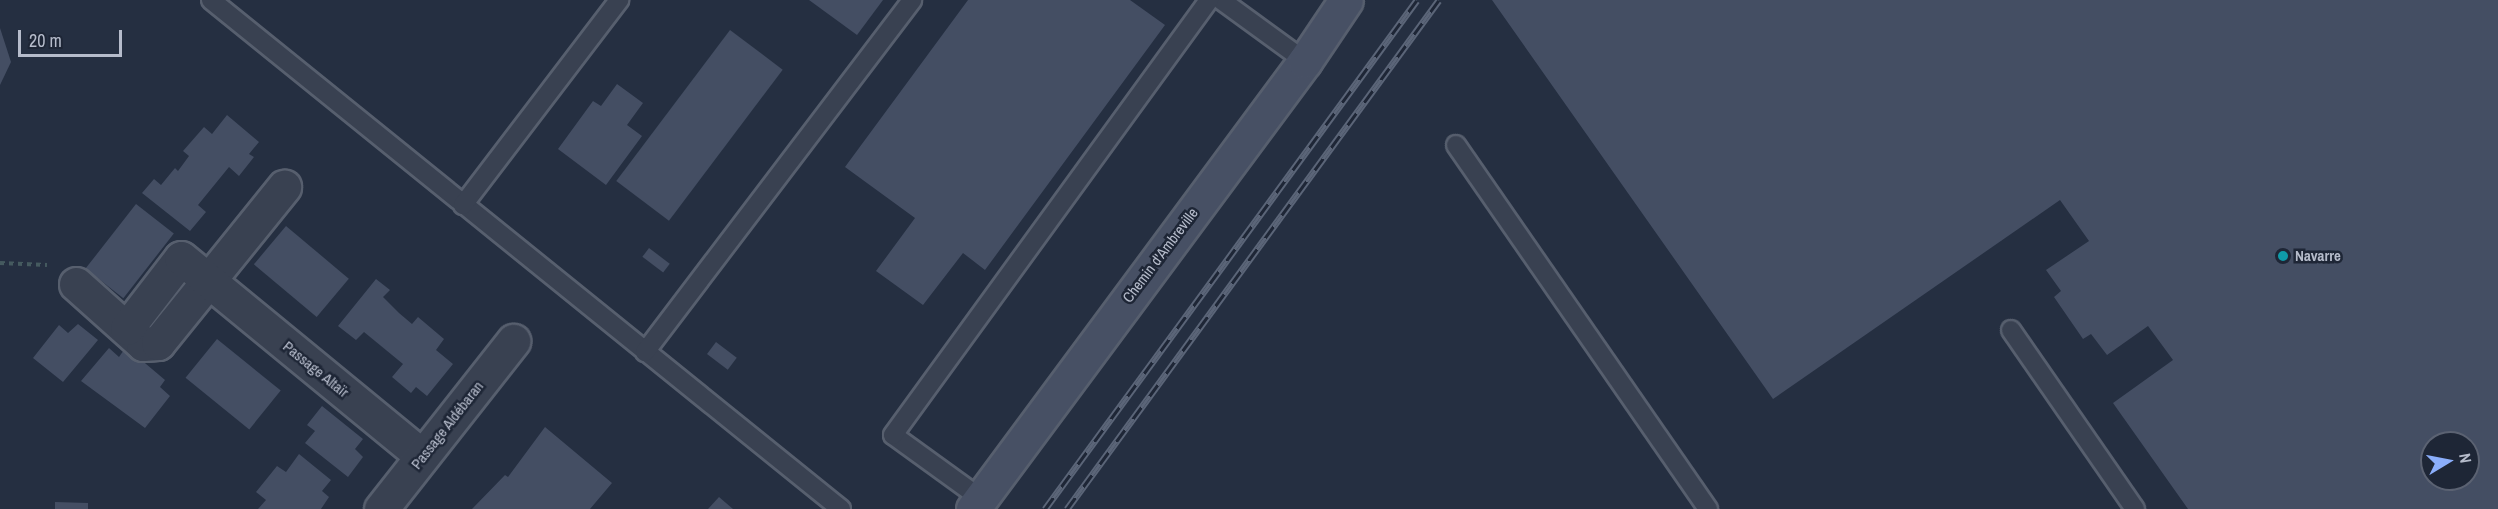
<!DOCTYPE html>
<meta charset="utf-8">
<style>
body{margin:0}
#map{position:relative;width:2498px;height:509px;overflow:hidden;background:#252f41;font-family:"Archivo Narrow",sans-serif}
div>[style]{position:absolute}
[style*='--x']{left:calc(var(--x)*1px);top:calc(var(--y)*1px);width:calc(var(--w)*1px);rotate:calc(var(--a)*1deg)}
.building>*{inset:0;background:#444e63;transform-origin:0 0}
.path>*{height:4px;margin-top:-2px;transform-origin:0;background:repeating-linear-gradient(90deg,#455a5f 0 4.5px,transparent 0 9px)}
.roads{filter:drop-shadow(2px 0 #575f6e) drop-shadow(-2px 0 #575f6e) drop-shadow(0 2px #575f6e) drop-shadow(0 -2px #575f6e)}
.lane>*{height:18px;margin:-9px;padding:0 9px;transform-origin:9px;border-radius:9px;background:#394151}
.street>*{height:33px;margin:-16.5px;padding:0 16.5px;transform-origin:16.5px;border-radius:16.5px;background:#394151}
.secondary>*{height:33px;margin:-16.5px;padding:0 16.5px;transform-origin:16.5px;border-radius:16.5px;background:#475064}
.rail>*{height:7px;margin-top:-3.5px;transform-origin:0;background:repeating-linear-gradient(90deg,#1e2636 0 14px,#5b6578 0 28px);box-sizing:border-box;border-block:2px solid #5b6578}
.dots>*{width:16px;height:16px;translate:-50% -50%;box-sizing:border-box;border:3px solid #1e2636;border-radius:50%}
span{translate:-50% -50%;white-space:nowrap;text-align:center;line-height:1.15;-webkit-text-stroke:5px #1e2636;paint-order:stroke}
.street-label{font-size:15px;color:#b6bccb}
.poi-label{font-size:15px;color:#b6bccb;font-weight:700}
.left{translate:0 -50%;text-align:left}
.north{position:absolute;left:2420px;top:431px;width:60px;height:60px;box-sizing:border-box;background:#1e2636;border:2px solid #5b6272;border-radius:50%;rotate:80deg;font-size:16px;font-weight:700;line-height:24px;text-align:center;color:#b6bccb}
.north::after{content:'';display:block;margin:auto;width:21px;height:27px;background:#8baefb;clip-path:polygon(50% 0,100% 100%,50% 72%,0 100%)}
.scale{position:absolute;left:18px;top:30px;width:104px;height:27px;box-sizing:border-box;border:3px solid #b6bccb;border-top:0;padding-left:8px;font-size:18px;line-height:21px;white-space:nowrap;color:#b6bccb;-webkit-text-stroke:4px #1e2636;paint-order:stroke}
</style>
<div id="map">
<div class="building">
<i style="clip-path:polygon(809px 0,883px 0,857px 35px)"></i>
<i style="clip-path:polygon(968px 0,1130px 0,1165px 25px,985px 270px,963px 253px,923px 305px,876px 271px,915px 218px,845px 167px)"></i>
<i style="clip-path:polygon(evenodd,1492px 0,2498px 0,2498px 509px,2188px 509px,2113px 403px,2173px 360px,2148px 326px,2107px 355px,2091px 334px,2083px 339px,2054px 297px,2061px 291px,2046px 270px,2089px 241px,2060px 200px,1773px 399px,1492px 0,2432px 443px,2468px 443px,2468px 479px,2432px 479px,2432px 443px)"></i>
<i style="clip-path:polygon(0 28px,11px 62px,0 85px)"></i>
<i style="left:730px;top:30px;width:66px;height:189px;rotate:37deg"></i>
<i style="clip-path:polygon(617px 84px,643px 103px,627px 125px,642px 136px,606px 185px,558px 149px,593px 101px,601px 106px)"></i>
<i style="clip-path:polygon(227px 115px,259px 142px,249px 154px,254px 157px,239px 176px,229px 167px,198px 205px,206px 212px,190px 231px,142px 193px,154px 179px,161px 185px,175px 168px,178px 171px,189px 156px,183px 151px,204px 127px,212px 134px)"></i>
<i style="left:136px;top:204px;width:48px;height:82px;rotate:38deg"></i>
<i style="left:286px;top:226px;width:82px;height:50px;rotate:40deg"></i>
<i style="left:649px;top:248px;width:26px;height:11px;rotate:37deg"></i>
<i style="clip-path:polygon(376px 279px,390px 290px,383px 297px,399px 313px,412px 324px,418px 317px,444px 339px,436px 350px,453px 364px,427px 396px,416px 387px,411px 393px,392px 377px,403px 364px,364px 332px,356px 340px,338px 326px)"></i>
<i style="clip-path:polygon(78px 324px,98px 340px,63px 382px,33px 358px,59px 325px,68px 333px)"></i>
<i style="left:217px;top:339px;width:82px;height:50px;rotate:39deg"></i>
<i style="left:716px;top:342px;width:26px;height:15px;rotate:37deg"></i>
<i style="clip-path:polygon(126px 347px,165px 380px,160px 387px,170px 396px,145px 428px,81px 381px,109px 348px,119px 357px)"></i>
<i style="clip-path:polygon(322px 406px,363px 439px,355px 449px,363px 457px,348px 477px,305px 443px,315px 431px,307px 425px)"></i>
<i style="clip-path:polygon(545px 427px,612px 483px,590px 509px,472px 509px,505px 475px,508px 477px)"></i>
<i style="clip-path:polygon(299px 454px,331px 480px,322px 491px,329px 497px,321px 509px,258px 509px,266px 500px,256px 492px,277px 466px,286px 472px)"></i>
<i style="clip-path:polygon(719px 497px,733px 509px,708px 509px)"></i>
<i style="clip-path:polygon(55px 502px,88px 503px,88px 509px,55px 509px)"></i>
</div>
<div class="path">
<i style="--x:0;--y:263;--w:47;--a:2.4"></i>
</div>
<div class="roads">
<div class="lane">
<i style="--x:211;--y:0;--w:810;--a:38.94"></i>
<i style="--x:1221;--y:0;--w:104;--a:36"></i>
<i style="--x:1456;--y:145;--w:443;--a:55.3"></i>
<i style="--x:463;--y:205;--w:258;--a:-52.7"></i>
<i style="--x:2011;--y:330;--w:218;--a:55.3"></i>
<i style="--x:645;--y:352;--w:442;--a:-52.8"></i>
<i style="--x:980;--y:498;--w:107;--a:-144.1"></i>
<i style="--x:893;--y:435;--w:538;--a:-54"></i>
</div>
<div class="street">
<i style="--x:76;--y:284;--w:90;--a:41.8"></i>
<i style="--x:143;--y:344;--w:15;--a:-4"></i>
<i style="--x:158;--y:343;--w:201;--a:-51.1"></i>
<i style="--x:127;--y:328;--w:88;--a:-52.4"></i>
<i style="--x:181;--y:258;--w:312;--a:39.4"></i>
<i style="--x:381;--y:509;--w:214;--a:-51.8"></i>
</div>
<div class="secondary">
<i style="--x:973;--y:509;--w:558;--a:-53.46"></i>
<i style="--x:1305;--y:61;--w:73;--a:-56.1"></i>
</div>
</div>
<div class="rail">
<i style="--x:1045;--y:509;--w:630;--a:-53.84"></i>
<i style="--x:1067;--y:509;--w:630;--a:-53.84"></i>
</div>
<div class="dots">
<i style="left:2283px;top:256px;background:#0f9aa8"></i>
</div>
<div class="street-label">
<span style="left:1160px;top:255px;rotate:-53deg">Chemin d'Ambreville</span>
<span style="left:316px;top:369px;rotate:39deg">Passage Altaïr</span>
<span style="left:447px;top:425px;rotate:-52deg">Passage Aldébaran</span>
</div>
<div class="poi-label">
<span class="left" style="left:2295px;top:256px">Navarre</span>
</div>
<div class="north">N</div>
<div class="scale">20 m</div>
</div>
